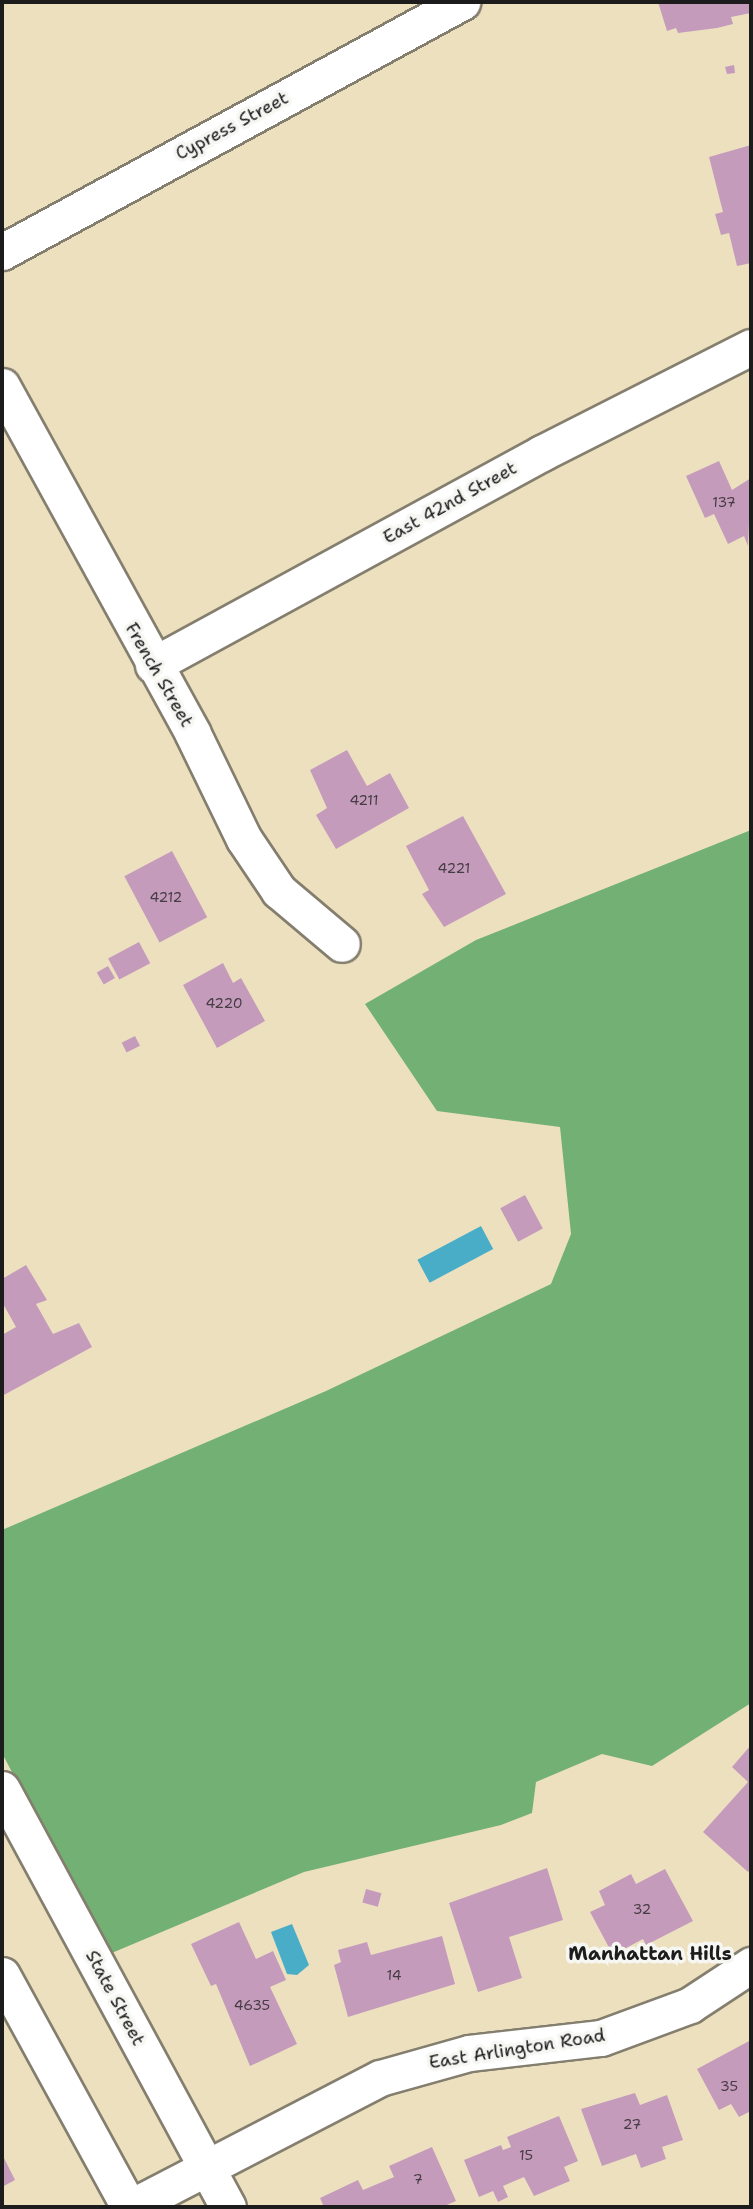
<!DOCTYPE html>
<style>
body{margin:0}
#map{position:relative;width:753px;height:2209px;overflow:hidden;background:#ede0bf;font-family:"Shantell Sans",sans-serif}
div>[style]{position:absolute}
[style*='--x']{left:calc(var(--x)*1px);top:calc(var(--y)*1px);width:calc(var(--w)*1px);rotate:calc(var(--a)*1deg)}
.forest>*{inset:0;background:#72b173}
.water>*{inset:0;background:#49adc8;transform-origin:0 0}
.building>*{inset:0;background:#c59bbc;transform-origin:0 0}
.roads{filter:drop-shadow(2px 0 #847e6e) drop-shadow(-2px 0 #847e6e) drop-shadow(0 2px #847e6e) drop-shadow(0 -2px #847e6e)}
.street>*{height:35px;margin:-17.5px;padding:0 17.5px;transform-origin:17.5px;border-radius:17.5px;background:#fff}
span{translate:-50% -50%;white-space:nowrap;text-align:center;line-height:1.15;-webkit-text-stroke:7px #f6f6f2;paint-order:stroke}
.number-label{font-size:14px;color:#463c44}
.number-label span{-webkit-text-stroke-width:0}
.street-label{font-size:18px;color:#1c1c1c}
.neighbourhood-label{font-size:19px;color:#1c1c1c;font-weight:700}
.frame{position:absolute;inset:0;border:4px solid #1c1c1c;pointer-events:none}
</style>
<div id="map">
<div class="forest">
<i style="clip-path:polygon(751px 830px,751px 1703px,652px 1766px,602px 1754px,536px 1782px,532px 1813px,501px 1825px,304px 1872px,107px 1955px,2px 1753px,2px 1530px,326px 1391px,551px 1284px,571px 1234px,560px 1127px,437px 1111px,365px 1004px,476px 940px)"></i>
</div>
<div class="water">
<i style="left:481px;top:1226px;width:26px;height:72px;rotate:62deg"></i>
<i style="clip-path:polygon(292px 1924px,309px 1965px,297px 1975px,287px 1974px,271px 1932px)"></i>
</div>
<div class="building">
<i style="clip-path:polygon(658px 2px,750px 2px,751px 13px,731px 17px,733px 24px,717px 28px,678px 33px,676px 28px,667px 31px)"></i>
<i style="clip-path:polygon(734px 65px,735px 73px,727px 74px,725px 67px)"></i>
<i style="clip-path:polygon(751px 145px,751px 263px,737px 266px,729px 233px,721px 235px,715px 214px,723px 212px,709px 157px)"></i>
<i style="clip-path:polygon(719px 461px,732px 490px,751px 478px,748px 546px,744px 536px,728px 544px,714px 514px,705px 518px,686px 476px)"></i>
<i style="clip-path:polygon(347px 750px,367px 786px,390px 773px,409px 808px,336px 849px,316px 815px,327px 808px,310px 770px)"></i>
<i style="clip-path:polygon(463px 816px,506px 894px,444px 927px,422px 894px,429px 890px,406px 846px)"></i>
<i style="left:172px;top:851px;width:75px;height:54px;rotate:62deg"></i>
<i style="left:139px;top:942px;width:24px;height:35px;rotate:62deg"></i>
<i style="clip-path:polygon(223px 963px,233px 983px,241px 978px,265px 1021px,217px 1048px,183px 985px)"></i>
<i style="left:108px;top:966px;width:14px;height:13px;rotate:60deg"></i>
<i style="left:135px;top:1036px;width:11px;height:15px;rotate:63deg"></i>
<i style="left:525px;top:1195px;width:38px;height:28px;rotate:62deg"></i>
<i style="clip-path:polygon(26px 1265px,47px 1300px,36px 1304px,53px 1334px,79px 1323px,92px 1347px,2px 1396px,2px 1335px,16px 1327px,2px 1302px,2px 1279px)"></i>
<i style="clip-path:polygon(751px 1745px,751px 1868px,748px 1872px,703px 1832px,748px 1782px,732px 1767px)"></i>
<i style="clip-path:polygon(547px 1868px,563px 1920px,509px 1937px,522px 1978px,478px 1992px,449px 1903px)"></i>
<i style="clip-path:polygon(665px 1869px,693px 1921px,646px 1945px,643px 1939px,613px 1955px,590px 1912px,605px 1905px,599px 1891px,631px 1874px,636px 1884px)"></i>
<i style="left:366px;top:1889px;width:16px;height:14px;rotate:15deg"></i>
<i style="clip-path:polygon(239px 1922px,256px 1959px,273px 1951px,286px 1980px,270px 1987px,297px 2044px,250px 2066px,216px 1984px,211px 1986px,191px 1944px)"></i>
<i style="clip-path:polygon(442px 1936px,455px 1984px,348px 2017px,334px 1965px,341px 1962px,338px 1950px,367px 1942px,371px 1955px)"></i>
<i style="clip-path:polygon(751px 2040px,751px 2111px,739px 2117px,731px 2104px,719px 2110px,697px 2069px)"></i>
<i style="clip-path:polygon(635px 2093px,640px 2105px,667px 2095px,683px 2140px,662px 2147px,666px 2159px,641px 2168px,636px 2154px,602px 2166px,581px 2109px)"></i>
<i style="clip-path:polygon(559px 2116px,578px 2161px,564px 2167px,570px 2181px,534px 2196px,524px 2177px,503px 2186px,508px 2197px,498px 2202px,493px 2191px,479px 2197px,464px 2160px,501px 2145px,503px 2150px,511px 2147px,507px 2137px)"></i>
<i style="clip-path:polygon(432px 2147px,456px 2201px,442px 2207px,324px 2207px,320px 2198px,358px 2180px,363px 2190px,394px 2177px,389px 2166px)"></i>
<i style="clip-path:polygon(2px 2154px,15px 2180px,2px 2187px)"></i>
</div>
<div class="roads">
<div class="street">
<i style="--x:2;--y:252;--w:524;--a:-28.52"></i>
<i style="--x:2;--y:386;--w:395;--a:61.2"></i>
<i style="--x:192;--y:732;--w:119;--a:64.1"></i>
<i style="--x:244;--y:839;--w:63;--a:56.1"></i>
<i style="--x:279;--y:891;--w:82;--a:40.1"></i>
<i style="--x:153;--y:665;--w:443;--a:-28.6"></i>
<i style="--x:542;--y:453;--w:234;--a:-26.9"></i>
<i style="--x:2;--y:1789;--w:475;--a:61.6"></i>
<i style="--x:2;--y:1975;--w:264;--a:61.3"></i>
<i style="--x:131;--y:2207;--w:280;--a:-27.4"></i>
<i style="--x:380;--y:2078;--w:92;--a:-15.7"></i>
<i style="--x:469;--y:2053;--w:133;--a:-6.5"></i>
<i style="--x:601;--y:2038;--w:95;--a:-20.3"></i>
<i style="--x:690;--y:2005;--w:73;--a:-33.3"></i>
</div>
</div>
<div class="number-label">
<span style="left:724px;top:502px">137</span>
<span style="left:364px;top:800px">4211</span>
<span style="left:454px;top:868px">4221</span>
<span style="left:166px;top:897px">4212</span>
<span style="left:224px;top:1003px">4220</span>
<span style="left:642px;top:1909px">32</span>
<span style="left:394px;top:1975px">14</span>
<span style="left:252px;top:2005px">4635</span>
<span style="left:729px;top:2086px">35</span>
<span style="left:632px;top:2124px">27</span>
<span style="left:526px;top:2155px">15</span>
<span style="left:418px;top:2179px">7</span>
</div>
<div class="street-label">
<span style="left:232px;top:126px;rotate:-28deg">Cypress Street</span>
<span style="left:450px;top:503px;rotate:-29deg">East 42nd Street</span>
<span style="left:159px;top:675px;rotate:60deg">French Street</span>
<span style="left:115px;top:1998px;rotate:62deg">State Street</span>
<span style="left:517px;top:2049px;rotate:-9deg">East Arlington Road</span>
</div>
<div class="neighbourhood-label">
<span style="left:650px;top:1954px">Manhattan Hills</span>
</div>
<div class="frame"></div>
</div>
